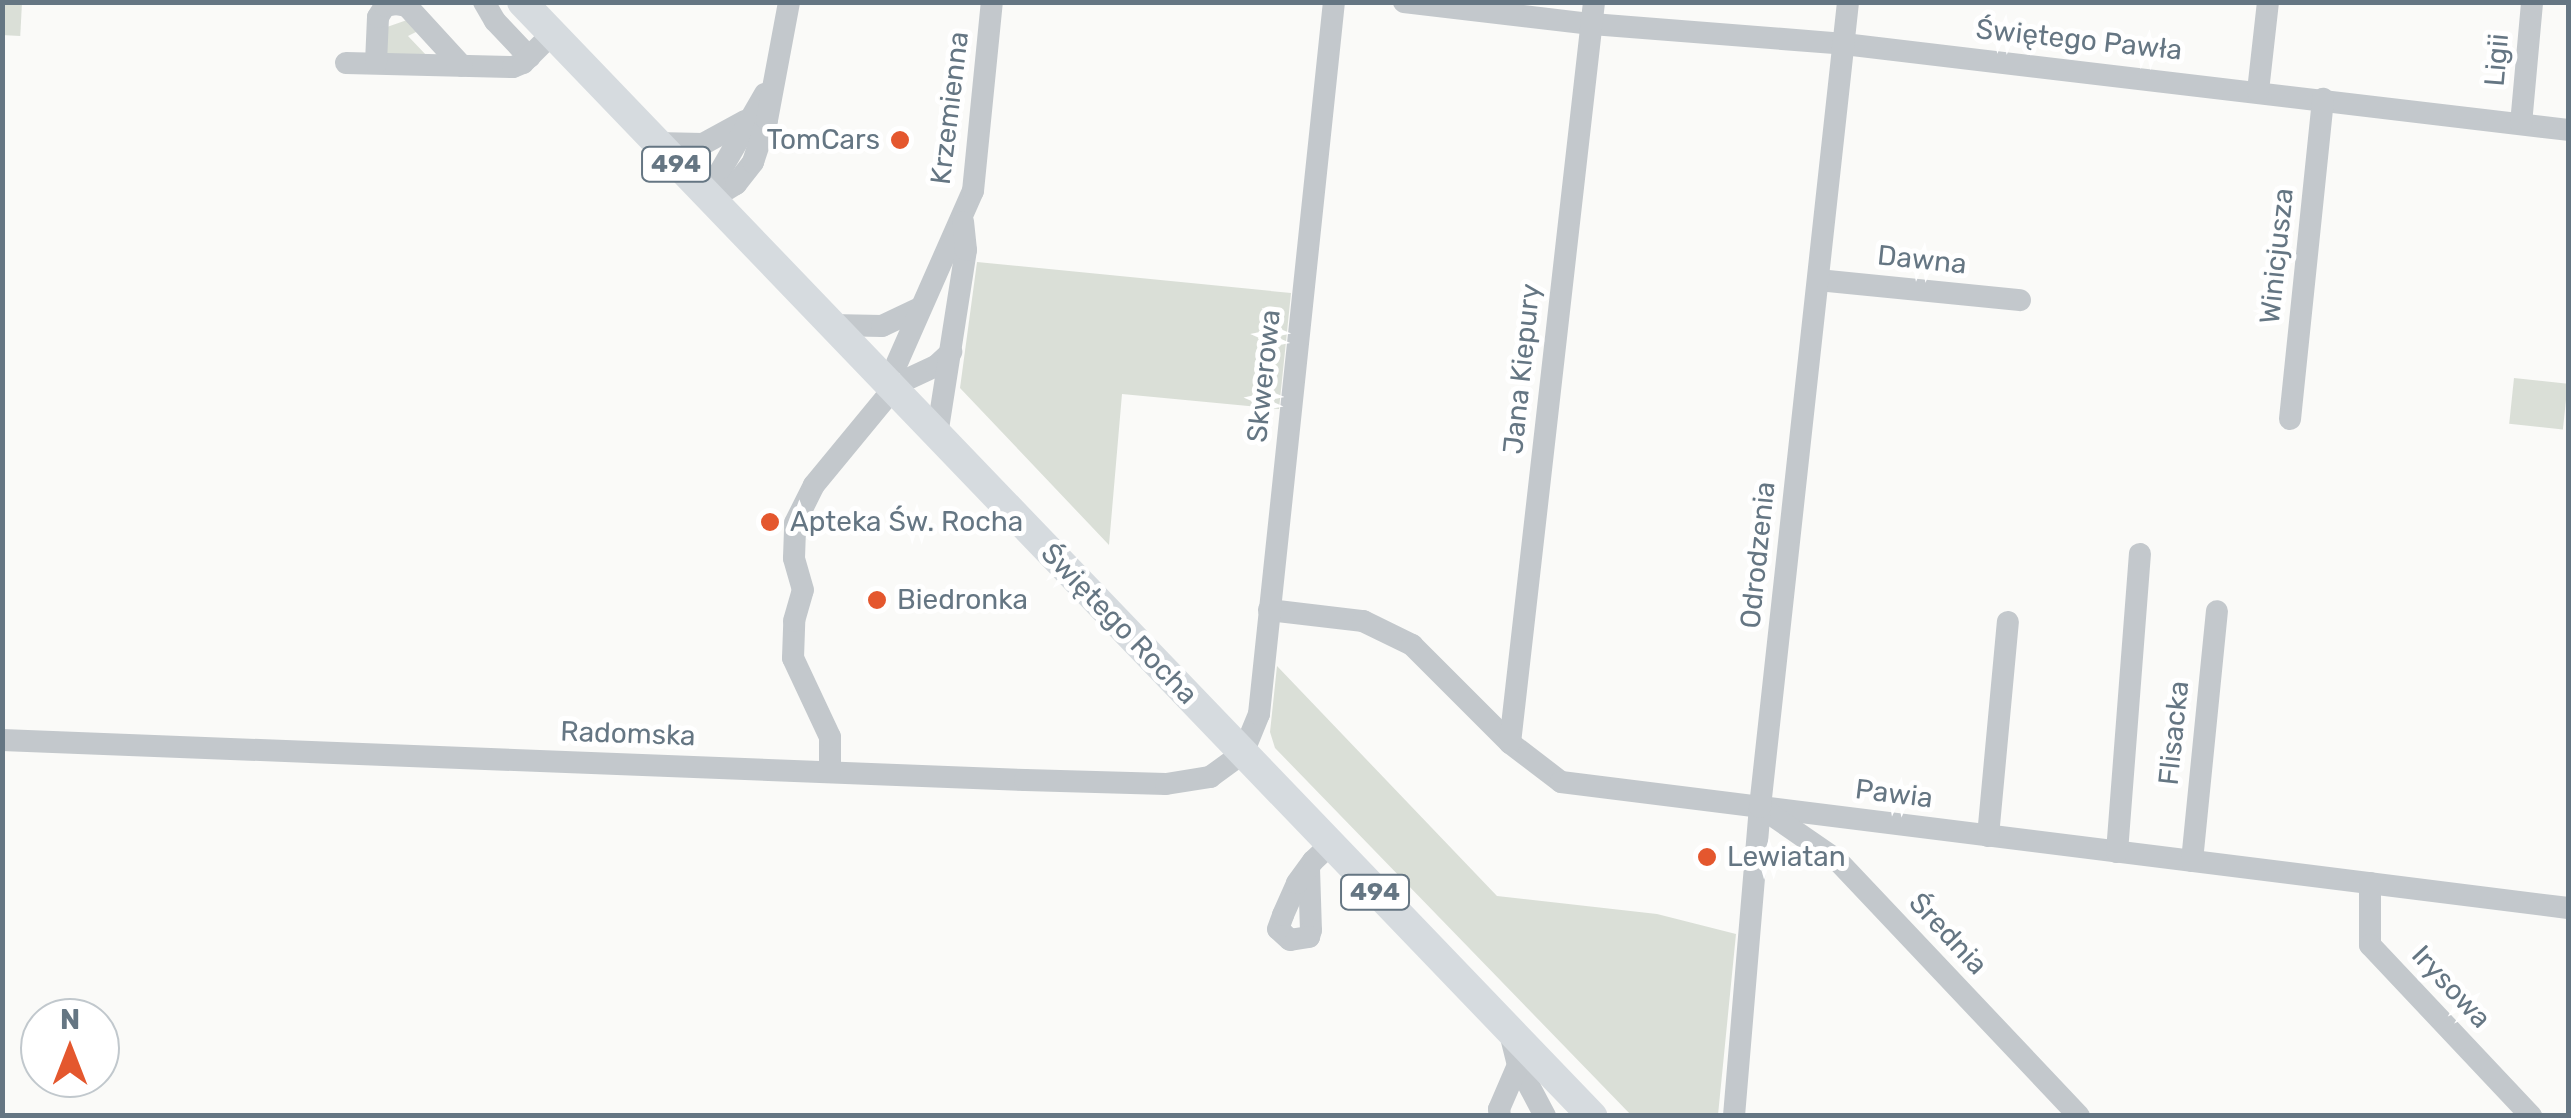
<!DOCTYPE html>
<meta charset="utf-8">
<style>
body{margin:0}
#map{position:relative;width:2571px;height:1118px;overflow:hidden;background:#fafaf8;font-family:Rubik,sans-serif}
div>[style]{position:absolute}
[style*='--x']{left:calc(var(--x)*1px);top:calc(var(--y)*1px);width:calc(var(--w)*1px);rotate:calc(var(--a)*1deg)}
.green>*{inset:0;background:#dadfd7;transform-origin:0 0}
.minor>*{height:22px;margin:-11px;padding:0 11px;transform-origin:11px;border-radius:11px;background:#c3c8cc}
.major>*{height:30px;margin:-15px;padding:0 15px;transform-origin:15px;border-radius:15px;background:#d6dbdf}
.dots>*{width:28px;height:28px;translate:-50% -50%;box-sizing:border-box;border:5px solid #fff;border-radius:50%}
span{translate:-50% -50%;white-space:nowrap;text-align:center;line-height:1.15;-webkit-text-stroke:10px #fff;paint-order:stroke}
.shield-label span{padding:2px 8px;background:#fff;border:2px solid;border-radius:8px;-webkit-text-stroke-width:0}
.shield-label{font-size:25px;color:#657683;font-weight:700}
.street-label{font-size:28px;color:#657683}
.poi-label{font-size:28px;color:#657683}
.right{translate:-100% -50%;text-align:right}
.left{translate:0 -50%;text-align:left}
.frame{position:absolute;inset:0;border:5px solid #657683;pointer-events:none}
.north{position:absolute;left:20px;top:998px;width:100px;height:100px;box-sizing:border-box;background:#fff;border:2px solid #c1c8cd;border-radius:50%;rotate:0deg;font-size:28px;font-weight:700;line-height:40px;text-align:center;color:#657683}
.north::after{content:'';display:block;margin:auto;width:35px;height:45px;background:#e4572e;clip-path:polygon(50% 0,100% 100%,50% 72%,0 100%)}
</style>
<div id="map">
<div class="green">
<i style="left:3px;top:2px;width:19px;height:33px;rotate:3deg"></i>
<i style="clip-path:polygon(407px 20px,418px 31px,408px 36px,427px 56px,389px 56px,384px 50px,387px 27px)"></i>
<i style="clip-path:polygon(977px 262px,1291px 293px,1279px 409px,1122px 394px,1109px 545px,960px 388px)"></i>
<i style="left:2514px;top:378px;width:54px;height:46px;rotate:6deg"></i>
<i style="clip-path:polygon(1277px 666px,1497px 896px,1657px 914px,1736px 934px,1718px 1115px,1631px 1115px,1275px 748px,1270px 732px)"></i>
</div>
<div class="minor">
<i style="--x:484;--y:2;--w:22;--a:60"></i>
<i style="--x:495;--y:21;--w:50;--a:46.6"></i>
<i style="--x:1404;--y:2;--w:189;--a:6.7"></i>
<i style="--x:1592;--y:24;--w:253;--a:4.5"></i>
<i style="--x:1844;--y:44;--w:729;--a:6.77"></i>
<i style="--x:346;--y:63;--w:167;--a:1.4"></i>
<i style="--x:513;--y:67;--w:11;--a:-22"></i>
<i style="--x:523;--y:63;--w:41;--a:-45"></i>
<i style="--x:376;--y:63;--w:46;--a:-87.5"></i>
<i style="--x:378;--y:17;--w:13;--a:-58"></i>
<i style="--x:385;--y:6;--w:10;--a:-11"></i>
<i style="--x:395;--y:4;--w:12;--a:9"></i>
<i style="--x:407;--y:6;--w:81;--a:47.5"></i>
<i style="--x:2258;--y:91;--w:90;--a:-83.6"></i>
<i style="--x:2521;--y:124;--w:122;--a:-84.8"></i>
<i style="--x:656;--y:143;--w:47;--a:1.2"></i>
<i style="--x:703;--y:144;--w:48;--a:-28.7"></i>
<i style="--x:706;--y:196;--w:118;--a:-60"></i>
<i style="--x:710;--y:200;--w:31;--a:-32"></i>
<i style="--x:736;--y:184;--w:28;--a:-52"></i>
<i style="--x:753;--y:162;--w:44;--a:-71.6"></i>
<i style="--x:767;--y:120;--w:120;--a:-79.4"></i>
<i style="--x:1818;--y:280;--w:203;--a:5.7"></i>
<i style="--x:831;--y:325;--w:51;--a:1.1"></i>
<i style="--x:882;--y:326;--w:42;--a:-25.3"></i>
<i style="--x:897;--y:363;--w:188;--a:-66.2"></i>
<i style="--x:973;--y:191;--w:190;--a:-84.3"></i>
<i style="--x:910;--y:378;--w:29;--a:-25"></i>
<i style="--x:936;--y:366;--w:21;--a:-43"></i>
<i style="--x:2290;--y:419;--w:322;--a:-84.1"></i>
<i style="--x:937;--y:435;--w:187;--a:-81.1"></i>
<i style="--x:966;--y:250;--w:28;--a:-96"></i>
<i style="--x:1269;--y:610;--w:95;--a:6.7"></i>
<i style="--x:1363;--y:621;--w:55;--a:26.1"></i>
<i style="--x:1412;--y:645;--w:139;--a:45"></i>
<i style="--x:1510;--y:743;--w:64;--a:37.4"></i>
<i style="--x:1561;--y:782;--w:1015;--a:7.13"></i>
<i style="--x:2;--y:740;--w:1024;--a:2.24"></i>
<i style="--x:1025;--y:780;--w:141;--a:1.6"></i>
<i style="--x:1166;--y:784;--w:45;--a:-9"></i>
<i style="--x:1210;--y:777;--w:41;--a:-36"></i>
<i style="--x:1243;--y:753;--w:42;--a:-67.7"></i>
<i style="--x:1259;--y:714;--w:716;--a:-83.99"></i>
<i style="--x:1510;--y:743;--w:746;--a:-83.53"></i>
<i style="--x:830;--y:772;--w:35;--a:-90"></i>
<i style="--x:830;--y:737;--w:87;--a:-115.1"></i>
<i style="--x:793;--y:658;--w:37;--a:-88"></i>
<i style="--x:794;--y:621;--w:32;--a:-74"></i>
<i style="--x:803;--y:590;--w:33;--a:-106"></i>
<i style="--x:794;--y:558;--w:35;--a:-88"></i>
<i style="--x:795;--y:523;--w:42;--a:-63.4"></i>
<i style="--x:814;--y:485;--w:124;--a:-50.5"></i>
<i style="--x:1763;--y:809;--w:90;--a:34.6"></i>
<i style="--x:1837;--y:860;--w:352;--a:46.6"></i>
<i style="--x:1988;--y:836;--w:215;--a:-84.7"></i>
<i style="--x:2117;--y:852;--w:299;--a:-85.6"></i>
<i style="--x:2192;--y:861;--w:251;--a:-84.3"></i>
<i style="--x:1309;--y:868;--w:62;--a:88.2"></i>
<i style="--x:1311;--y:930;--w:7;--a:106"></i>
<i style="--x:1309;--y:937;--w:19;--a:171"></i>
<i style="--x:1290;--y:940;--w:16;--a:-137"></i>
<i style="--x:1278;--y:929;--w:15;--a:-70"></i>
<i style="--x:1283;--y:915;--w:35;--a:-66"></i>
<i style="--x:1297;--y:883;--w:27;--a:-54"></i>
<i style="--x:1313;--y:861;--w:23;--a:-43"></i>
<i style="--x:2370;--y:883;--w:62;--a:90"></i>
<i style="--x:2370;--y:945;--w:235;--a:46.7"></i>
<i style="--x:1510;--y:1033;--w:33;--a:76"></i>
<i style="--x:1518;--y:1065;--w:58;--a:62.1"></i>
<i style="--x:1500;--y:1116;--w:7;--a:-98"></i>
<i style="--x:1499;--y:1109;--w:48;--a:-66.6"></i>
<i style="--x:1734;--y:1116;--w:310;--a:-85.2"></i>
<i style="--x:1760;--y:807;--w:810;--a:-83.76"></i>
</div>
<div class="major">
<i style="--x:522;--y:2;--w:1545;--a:46.15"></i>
</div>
<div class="dots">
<i style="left:900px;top:140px;background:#e4572e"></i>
<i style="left:770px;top:522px;background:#e4572e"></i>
<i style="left:877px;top:600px;background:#e4572e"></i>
<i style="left:1707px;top:857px;background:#e4572e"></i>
</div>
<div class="shield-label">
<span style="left:676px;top:164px">494</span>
<span style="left:1375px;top:892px">494</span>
</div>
<div class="street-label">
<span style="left:2079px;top:40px;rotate:6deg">Świętego Pawła</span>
<span style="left:2497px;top:60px;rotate:-85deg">Ligii</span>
<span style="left:950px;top:108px;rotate:-83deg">Krzemienna</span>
<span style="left:2277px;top:256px;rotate:-84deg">Winicjusza</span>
<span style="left:1922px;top:260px;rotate:6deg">Dawna</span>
<span style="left:1522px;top:369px;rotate:-84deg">Jana Kiepury</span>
<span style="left:1264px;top:376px;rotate:-84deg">Skwerowa</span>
<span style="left:1758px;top:555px;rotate:-84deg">Odrodzenia</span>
<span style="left:1119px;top:624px;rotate:46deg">Świętego Rocha</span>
<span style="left:2174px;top:733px;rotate:-84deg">Flisacka</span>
<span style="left:628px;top:734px;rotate:2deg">Radomska</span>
<span style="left:1894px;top:794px;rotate:7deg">Pawia</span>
<span style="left:1948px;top:934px;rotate:47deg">Średnia</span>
<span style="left:2451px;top:987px;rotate:47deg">Irysowa</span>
</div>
<div class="poi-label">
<span class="right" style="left:880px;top:140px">TomCars</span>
<span class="left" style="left:790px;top:522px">Apteka Św. Rocha</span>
<span class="left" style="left:897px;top:600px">Biedronka</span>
<span class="left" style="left:1727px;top:857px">Lewiatan</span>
</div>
<div class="frame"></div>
<div class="north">N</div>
</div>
